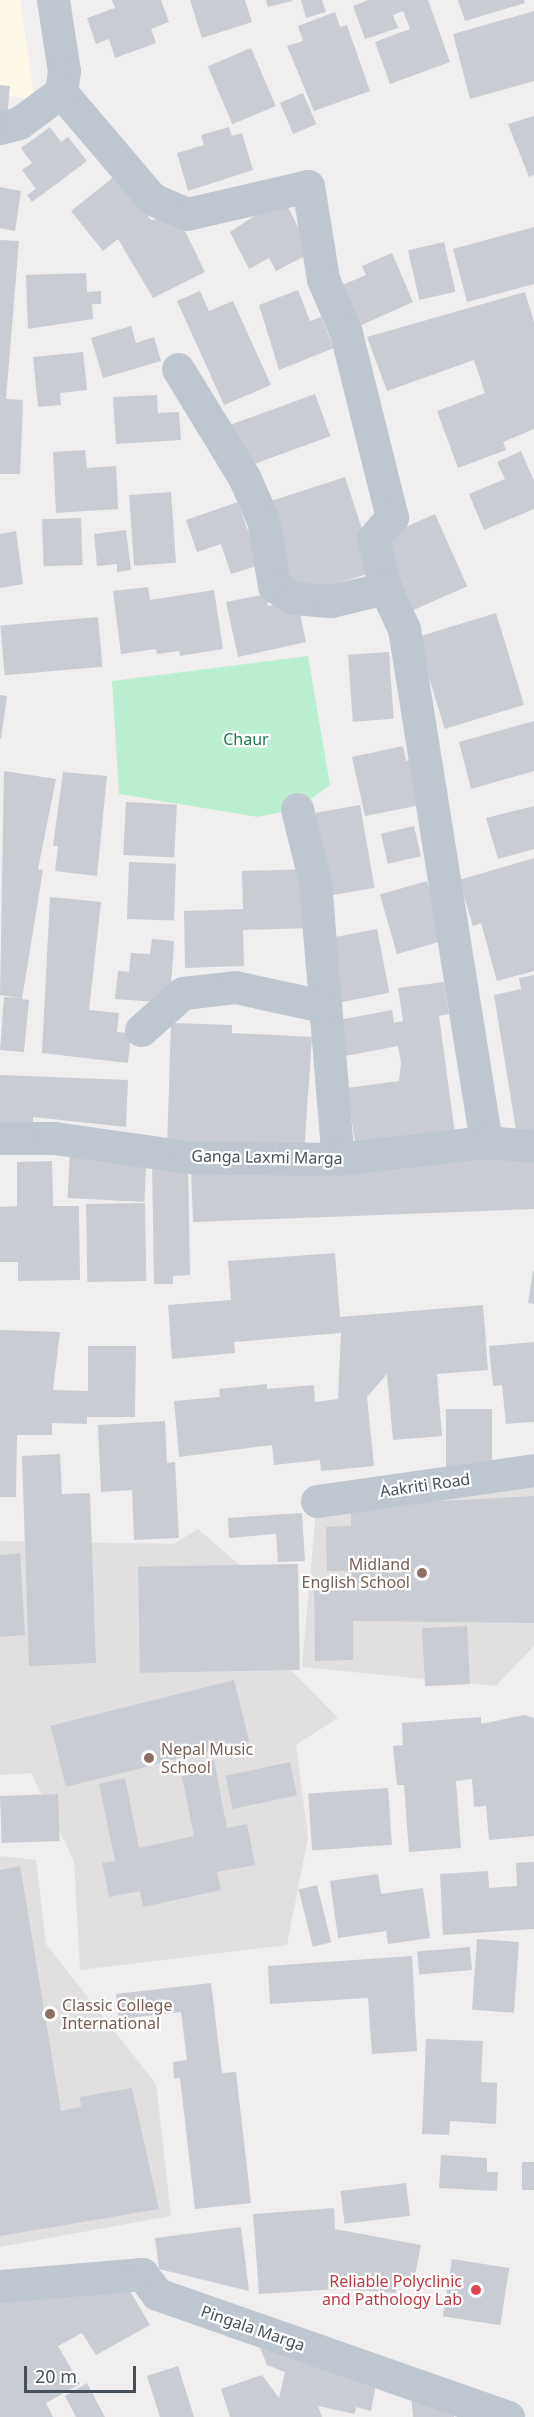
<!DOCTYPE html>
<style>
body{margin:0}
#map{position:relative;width:534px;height:2417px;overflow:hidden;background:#f0eeee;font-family:"Noto Sans",sans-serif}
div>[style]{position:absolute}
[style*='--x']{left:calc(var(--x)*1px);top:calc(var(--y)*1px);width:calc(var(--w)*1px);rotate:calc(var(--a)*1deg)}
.commercial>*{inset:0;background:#fcf7e6}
.education>*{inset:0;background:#e1dfe0}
.green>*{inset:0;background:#bbefd2}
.building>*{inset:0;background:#caccd3;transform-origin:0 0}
.minor>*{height:33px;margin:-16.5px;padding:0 16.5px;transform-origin:16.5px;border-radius:16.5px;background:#bec7d0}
.dots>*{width:16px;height:16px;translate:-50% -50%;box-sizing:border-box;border:3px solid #fff;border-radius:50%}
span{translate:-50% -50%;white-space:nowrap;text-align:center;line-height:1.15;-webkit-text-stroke:4.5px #fff;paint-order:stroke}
.park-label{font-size:16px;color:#167d50}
.street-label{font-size:16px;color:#46505b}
.education-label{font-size:16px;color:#785e54}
.right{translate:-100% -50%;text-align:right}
.left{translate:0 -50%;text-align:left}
.health-label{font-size:16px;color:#be3a42}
.scale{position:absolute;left:24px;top:2366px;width:112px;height:27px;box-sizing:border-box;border:3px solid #46505b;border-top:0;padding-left:8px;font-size:18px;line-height:21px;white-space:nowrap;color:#46505b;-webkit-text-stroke:4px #fff;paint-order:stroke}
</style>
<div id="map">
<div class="commercial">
<i style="clip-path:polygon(0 0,20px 0,35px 101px,0 94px)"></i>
</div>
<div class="education">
<i style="clip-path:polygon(534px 1470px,534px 1646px,496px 1686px,302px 1667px,317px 1501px)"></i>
<i style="clip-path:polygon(198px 1529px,298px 1615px,276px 1655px,338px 1718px,296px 1745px,308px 1837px,287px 1945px,80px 1970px,74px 1861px,31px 1773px,0 1775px,0 1541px,174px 1544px)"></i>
<i style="clip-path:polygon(0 1856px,36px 1860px,46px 1944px,156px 2084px,171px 2216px,0 2247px)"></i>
</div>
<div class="green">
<i style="clip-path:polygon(308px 656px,330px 785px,297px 809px,257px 817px,119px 794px,112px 681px)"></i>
</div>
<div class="building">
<i style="clip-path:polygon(112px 0,161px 0,169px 22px,151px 29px,156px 43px,115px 58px,109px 39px,96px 44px,87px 18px,115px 8px)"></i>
<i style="clip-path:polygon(190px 0,245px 0,252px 22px,202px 38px)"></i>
<i style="clip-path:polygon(266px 0,292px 0,292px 1px,268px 7px)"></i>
<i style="clip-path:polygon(301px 0,322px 0,326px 12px,306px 18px)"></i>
<i style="clip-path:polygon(368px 0,428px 0,450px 62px,390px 84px,375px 42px,410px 29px,403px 11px,393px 15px,398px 28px,365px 39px,353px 6px)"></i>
<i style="clip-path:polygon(458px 0,524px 0,525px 3px,465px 21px)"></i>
<i style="clip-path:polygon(534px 11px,534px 81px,470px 99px,453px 34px)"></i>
<i style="clip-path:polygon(335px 12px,340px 27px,347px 25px,370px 91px,314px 111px,287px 46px,303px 41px,298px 26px)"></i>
<i style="left:251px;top:48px;width:63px;height:47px;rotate:67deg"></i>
<i style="clip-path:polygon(0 85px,10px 86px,7px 117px,0 117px)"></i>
<i style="left:303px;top:93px;width:34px;height:25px;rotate:67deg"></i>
<i style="clip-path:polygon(534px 116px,534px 175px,529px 177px,508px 124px)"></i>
<i style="clip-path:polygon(50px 127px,61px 142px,68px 137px,87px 161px,32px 202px,27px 195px,36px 189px,22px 170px,32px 163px,21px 148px)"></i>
<i style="clip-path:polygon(229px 127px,232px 136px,242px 133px,253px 170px,188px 191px,177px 153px,204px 145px,201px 135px)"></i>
<i style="clip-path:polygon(115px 176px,151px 220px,162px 218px,184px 229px,205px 272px,153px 298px,118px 239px,103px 251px,71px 211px)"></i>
<i style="clip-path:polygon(0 187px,21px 191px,15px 231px,0 228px)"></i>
<i style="clip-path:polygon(283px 197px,311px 253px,276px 271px,269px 258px,249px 269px,230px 232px)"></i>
<i style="clip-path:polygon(534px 227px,534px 284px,467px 302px,453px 249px)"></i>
<i style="clip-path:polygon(0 240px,19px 241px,6px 399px,23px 400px,20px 474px,0 474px)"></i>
<i style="left:444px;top:242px;width:51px;height:37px;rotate:77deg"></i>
<i style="clip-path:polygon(392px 253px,413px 302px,357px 327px,340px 286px,366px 275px,362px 266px)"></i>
<i style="clip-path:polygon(86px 273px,87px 292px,101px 291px,101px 304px,92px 304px,93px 319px,28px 329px,26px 275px)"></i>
<i style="clip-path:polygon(298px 290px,310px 321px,321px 317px,334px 348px,279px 370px,259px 305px)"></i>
<i style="clip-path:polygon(200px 291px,209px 311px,233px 301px,271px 385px,224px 405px,177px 301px)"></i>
<i style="clip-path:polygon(525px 292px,534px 322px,534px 429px,503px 442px,506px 450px,458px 468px,437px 411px,485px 393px,474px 360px,387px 391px,367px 337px)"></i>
<i style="clip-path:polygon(131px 326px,136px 343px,154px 337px,161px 361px,103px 378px,91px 338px)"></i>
<i style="clip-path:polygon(83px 352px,87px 390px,60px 393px,61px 405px,38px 407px,33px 357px)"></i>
<i style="left:315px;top:394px;width:45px;height:91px;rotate:70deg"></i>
<i style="clip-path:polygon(157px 395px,158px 413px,179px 412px,181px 440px,116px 444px,113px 397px)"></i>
<i style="clip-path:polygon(85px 450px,87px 468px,116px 466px,118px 509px,56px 513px,53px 452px)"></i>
<i style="clip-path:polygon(521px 451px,534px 481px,534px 509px,484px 530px,469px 494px,505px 479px,497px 462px)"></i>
<i style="left:345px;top:477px;width:99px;height:88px;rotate:72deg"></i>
<i style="left:171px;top:492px;width:71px;height:42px;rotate:86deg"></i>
<i style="clip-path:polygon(238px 502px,260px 565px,231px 574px,221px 544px,197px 552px,186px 520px)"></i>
<i style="left:435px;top:514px;width:79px;height:64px;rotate:66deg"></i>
<i style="left:81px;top:518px;width:47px;height:39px;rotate:88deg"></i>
<i style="clip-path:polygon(126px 530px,131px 570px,117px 572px,117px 564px,97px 566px,94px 534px)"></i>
<i style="clip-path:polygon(16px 531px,23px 584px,0 588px,0 534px)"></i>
<i style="clip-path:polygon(148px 587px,150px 600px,214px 590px,223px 649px,180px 656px,179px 651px,157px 654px,156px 649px,121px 654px,113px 591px)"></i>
<i style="clip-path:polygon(266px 594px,268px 606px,297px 600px,306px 642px,238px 657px,226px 602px)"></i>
<i style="left:496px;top:613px;width:96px;height:83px;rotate:73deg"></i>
<i style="left:98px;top:617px;width:50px;height:98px;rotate:85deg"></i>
<i style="left:389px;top:652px;width:67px;height:41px;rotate:86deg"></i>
<i style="clip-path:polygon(0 695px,7px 696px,1px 739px,0 739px)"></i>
<i style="clip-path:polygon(534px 721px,534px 771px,471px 789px,459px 742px)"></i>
<i style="clip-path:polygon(403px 746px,406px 761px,412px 759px,416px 806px,365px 816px,352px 757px)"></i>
<i style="clip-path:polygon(4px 771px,56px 779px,38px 869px,43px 870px,22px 999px,29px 1000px,24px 1052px,0 1050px,4px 997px,20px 998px,0 995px)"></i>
<i style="clip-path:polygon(63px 772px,107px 776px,97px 876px,55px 871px,58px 846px,53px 846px)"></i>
<i style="left:126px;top:802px;width:51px;height:53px;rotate:3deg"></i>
<i style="left:360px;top:805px;width:84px;height:49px;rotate:80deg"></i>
<i style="clip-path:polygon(534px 806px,534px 849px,498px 859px,486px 818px)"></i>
<i style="left:414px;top:826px;width:31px;height:34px;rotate:77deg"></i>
<i style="clip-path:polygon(534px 858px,534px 971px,497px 981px,481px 923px,473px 926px,459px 880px)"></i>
<i style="left:129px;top:862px;width:47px;height:57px;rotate:2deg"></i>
<i style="clip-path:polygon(308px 869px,310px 928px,243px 930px,244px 966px,185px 968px,184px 911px,243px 909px,242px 871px)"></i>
<i style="left:427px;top:881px;width:62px;height:49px;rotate:74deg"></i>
<i style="clip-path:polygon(50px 897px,101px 902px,89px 1010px,119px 1013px,117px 1032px,131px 1033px,128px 1063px,42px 1053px)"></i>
<i style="left:377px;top:929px;width:65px;height:53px;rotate:79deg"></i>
<i style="clip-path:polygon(152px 939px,174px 941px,170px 1003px,115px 999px,118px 971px,129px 972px,131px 953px,150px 954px)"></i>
<i style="clip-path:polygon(534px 975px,534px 1133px,517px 1136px,494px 995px,521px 989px,519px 978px)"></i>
<i style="clip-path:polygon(444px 982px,449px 1014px,439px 1016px,455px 1134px,355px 1142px,347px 1088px,399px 1081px,401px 1062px,398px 1046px,345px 1056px,339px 1020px,392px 1010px,394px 1023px,403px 1021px,398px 988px)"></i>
<i style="clip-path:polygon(171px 1023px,232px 1025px,232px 1033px,312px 1037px,304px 1153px,167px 1149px)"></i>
<i style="clip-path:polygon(0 1075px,128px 1080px,126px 1127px,33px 1117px,32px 1136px,0 1135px)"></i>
<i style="left:70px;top:1149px;width:77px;height:49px;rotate:3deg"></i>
<i style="clip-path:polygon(526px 1156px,534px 1160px,534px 1209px,193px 1222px,191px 1168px)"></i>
<i style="clip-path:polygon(52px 1161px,53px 1206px,79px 1206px,80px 1280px,18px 1281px,18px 1262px,0 1262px,0 1207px,17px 1206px,17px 1162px)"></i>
<i style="clip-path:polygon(188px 1163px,190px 1275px,173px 1276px,173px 1284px,154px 1284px,152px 1164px)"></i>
<i style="left:145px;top:1203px;width:78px;height:59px;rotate:89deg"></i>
<i style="clip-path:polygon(335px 1253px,340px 1317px,483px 1305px,488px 1370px,437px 1374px,442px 1436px,393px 1440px,387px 1374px,367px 1397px,374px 1466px,321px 1471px,320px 1460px,274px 1465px,272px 1445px,179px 1457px,174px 1401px,220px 1397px,219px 1389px,267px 1384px,267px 1389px,314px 1385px,315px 1402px,338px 1399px,341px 1333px,234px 1342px,235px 1353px,172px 1359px,168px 1305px,231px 1300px,228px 1261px)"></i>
<i style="clip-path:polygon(533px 1271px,534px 1272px,534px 1304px,528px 1303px)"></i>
<i style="clip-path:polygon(0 1330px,60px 1332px,53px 1390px,88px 1391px,88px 1346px,136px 1346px,135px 1417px,87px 1417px,87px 1424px,52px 1423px,52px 1435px,17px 1435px,16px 1497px,0 1497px)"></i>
<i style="clip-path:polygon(534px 1342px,534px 1422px,506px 1424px,502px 1385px,493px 1386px,489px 1346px)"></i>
<i style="left:446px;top:1409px;width:46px;height:65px"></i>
<i style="clip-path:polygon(165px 1421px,167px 1463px,175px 1462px,179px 1538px,134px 1540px,132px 1490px,101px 1492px,98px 1425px)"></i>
<i style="clip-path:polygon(60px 1454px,62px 1494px,90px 1493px,96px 1663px,29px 1666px,22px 1456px)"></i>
<i style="clip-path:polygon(534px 1496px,534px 1623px,353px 1621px,353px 1660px,315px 1661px,314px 1580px,352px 1579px,352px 1571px,327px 1571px,326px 1527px,351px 1526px,351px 1506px)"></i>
<i style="clip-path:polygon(302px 1513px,305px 1561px,278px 1562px,276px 1534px,229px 1538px,228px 1518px)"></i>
<i style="clip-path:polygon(20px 1553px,25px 1635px,0 1637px,0 1555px)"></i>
<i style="left:298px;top:1564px;width:106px;height:160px;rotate:89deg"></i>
<i style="left:467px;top:1626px;width:58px;height:45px;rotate:87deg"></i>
<i style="left:234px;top:1680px;width:63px;height:189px;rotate:76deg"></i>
<i style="clip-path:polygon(524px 1715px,534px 1718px,534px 1836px,489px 1840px,486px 1806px,474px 1807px,472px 1779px,456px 1781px,461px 1848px,409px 1852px,404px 1785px,397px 1785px,393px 1746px,403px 1745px,402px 1723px,481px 1717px,481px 1724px)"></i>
<i style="clip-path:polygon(214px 1760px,227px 1828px,247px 1824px,255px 1865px,217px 1872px,221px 1890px,143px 1907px,140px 1891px,109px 1897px,102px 1863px,115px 1861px,99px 1784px,125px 1778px,139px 1848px,194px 1836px,180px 1767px)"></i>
<i style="left:290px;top:1762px;width:34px;height:66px;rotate:78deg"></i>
<i style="left:388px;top:1788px;width:57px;height:80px;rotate:86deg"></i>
<i style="left:58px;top:1794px;width:47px;height:58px;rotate:88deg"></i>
<i style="clip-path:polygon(534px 1862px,534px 1929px,443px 1935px,440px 1874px,488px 1871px,489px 1888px,517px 1886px,516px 1863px)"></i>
<i style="clip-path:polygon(20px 1866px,61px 2111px,81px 2107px,80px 2097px,132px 2088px,159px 2209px,0 2236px,0 1870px)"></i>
<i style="clip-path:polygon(378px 1874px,381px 1894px,423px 1888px,430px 1938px,388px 1944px,386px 1931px,338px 1938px,330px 1881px)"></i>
<i style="left:317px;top:1885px;width:59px;height:19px;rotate:76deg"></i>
<i style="left:477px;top:1939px;width:42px;height:71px;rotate:4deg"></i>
<i style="left:470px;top:1947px;width:23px;height:53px;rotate:85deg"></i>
<i style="clip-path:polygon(412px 1956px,417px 2051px,372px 2054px,368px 1998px,270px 2004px,268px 1966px)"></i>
<i style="clip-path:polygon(211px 1983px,222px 2073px,236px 2072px,251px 2203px,195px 2209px,180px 2078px,174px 2079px,173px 2062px,187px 2060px,181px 2012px,119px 2019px,116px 1994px)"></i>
<i style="clip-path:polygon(426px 2039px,483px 2041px,481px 2082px,497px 2083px,496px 2124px,450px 2121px,449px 2135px,422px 2134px)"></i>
<i style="clip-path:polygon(441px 2155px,487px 2158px,487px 2172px,498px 2172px,497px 2191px,439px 2188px)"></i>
<i style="left:522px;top:2162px;width:12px;height:28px"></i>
<i style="left:406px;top:2183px;width:33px;height:66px;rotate:83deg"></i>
<i style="clip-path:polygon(334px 2208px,335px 2229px,421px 2245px,413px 2286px,397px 2283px,396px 2293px,339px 2289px,259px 2294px,253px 2214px)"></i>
<i style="clip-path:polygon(241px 2227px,249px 2291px,159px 2269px,155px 2238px)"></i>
<i style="left:452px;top:2259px;width:58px;height:58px;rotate:9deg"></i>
<i style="clip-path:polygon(130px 2291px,150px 2325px,96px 2355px,82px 2333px,58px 2346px,80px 2384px,46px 2403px,53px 2417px,0 2417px,0 2293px)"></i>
<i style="clip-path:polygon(257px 2340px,376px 2384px,371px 2411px,356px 2407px,355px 2414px,318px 2406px,322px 2417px,230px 2417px,221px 2389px,262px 2375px,279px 2398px,285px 2372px,267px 2365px)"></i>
<i style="clip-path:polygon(178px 2366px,194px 2417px,160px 2417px,147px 2376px)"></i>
<i style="clip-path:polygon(87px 2383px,105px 2417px,76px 2417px,65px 2396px)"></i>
<i style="clip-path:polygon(411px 2392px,455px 2408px,454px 2417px,413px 2417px)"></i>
</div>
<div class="minor">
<i style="--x:53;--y:0;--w:72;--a:81.2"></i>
<i style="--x:64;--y:71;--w:21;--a:98"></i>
<i style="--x:61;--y:92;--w:140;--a:49.6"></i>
<i style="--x:152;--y:199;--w:38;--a:23"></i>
<i style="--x:187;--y:214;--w:124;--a:-13"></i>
<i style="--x:308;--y:186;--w:94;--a:80.8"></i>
<i style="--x:323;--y:279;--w:59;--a:66.9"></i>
<i style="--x:346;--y:333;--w:190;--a:76"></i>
<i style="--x:392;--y:517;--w:29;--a:131"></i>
<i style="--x:373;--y:539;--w:50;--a:76.2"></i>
<i style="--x:385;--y:588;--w:45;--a:65.1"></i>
<i style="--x:404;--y:629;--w:520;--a:80.92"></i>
<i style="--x:0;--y:128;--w:20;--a:-15"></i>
<i style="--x:19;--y:123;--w:52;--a:-36.4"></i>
<i style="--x:178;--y:369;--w:127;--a:58.6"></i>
<i style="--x:244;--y:477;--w:47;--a:66.2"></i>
<i style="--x:263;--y:520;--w:67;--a:80.5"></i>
<i style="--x:274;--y:586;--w:23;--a:31"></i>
<i style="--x:294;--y:598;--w:37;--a:5"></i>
<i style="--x:331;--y:601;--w:56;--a:-13.5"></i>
<i style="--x:297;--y:809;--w:75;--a:76.1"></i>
<i style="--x:315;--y:882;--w:278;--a:85.3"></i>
<i style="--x:141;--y:1030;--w:56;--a:-41.4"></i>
<i style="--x:183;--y:993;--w:52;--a:-6.6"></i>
<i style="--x:235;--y:987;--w:89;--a:12.3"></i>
<i style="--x:0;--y:1138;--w:54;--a:0"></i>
<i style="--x:54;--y:1138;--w:135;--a:8.1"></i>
<i style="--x:188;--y:1157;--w:150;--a:0.8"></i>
<i style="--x:338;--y:1159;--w:149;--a:-6.6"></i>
<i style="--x:486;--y:1142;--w:48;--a:4.8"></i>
<i style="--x:317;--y:1501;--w:219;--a:-8.1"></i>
<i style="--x:0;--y:2286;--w:143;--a:-4.8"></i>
<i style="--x:142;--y:2274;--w:25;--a:53"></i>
<i style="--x:157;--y:2294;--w:372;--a:19.3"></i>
</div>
<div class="dots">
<i style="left:422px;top:1573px;background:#8d6e63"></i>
<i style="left:149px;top:1758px;background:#8d6e63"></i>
<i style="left:50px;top:2014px;background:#8d6e63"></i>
<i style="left:476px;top:2290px;background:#e0444e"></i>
</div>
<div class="park-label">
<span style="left:246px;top:739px">Chaur</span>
</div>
<div class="street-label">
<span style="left:267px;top:1157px;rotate:1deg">Ganga Laxmi Marga</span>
<span style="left:425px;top:1485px;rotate:-8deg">Aakriti Road</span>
<span style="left:253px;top:2328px;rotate:19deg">Pingala Marga</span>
</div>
<div class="education-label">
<span class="right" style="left:410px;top:1573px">Midland<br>English School</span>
<span class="left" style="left:161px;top:1758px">Nepal Music<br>School</span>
<span class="left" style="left:62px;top:2014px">Classic College<br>International</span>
</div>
<div class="health-label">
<span class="right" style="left:462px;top:2290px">Reliable Polyclinic<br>and Pathology Lab</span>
</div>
<div class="scale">20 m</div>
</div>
